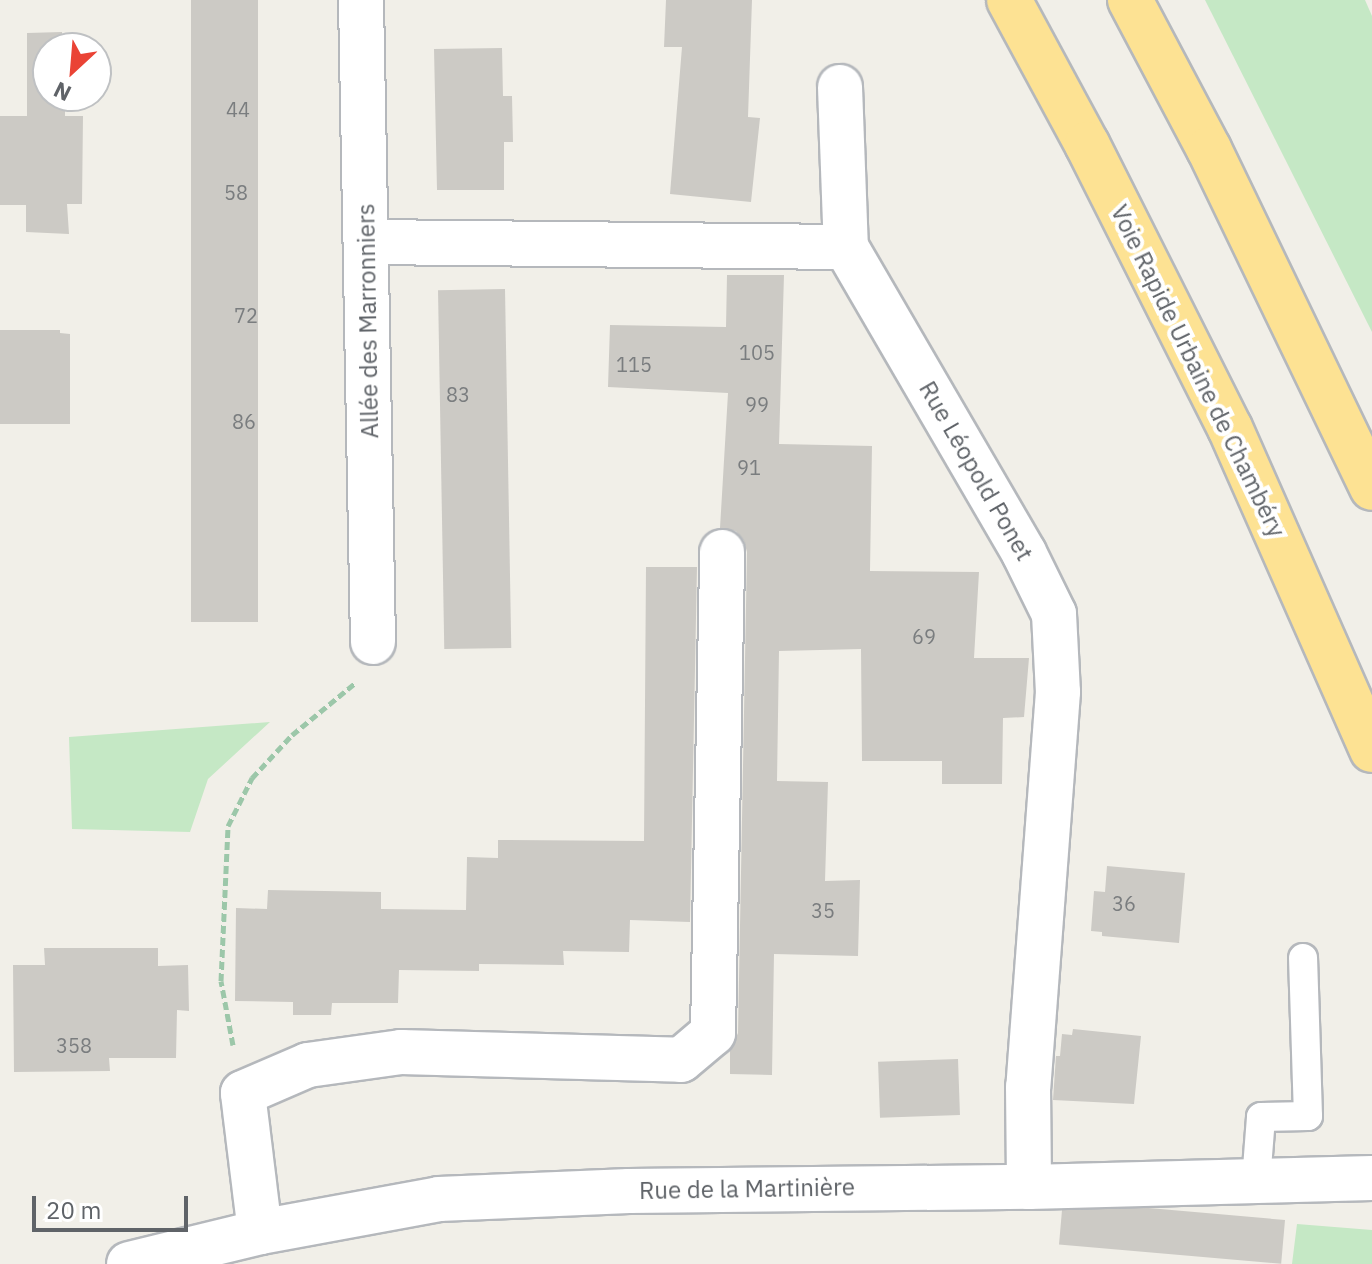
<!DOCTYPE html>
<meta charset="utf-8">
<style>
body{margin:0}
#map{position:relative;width:1372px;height:1264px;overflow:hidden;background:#f1efe8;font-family:"IBM Plex Sans",sans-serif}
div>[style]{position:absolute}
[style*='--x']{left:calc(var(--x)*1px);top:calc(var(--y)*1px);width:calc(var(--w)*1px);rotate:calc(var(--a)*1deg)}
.green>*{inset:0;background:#c5e8c5}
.building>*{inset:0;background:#cccac5;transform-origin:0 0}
.path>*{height:5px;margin-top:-2.5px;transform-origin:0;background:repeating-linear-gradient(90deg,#9cc7a9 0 8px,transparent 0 12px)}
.roads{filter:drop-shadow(2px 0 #b5b8bc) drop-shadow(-2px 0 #b5b8bc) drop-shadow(0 2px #b5b8bc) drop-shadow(0 -2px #b5b8bc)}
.lane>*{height:28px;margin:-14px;padding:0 14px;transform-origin:14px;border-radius:14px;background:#fff}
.street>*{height:44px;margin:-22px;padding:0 22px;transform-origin:22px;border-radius:22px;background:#fff}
.highway>*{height:44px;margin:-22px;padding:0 22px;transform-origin:22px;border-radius:22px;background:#fde293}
span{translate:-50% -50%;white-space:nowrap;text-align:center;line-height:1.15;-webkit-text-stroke:8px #fff;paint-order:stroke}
.number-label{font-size:20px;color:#7a7d7f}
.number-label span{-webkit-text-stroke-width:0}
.street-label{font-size:24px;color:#5f6368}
.north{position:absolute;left:32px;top:32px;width:80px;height:80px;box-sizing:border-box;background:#fff;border:2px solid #bfc1c3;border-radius:50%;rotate:206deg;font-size:22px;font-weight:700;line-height:32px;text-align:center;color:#5f6368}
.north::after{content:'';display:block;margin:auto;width:28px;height:36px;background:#ea4335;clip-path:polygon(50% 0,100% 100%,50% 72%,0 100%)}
.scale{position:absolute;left:32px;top:1196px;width:156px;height:36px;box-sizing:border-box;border:4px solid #5f6368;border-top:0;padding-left:10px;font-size:24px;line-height:28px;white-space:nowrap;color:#5f6368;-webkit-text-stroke:6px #fff;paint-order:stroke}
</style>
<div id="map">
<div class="green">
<i style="clip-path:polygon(1205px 0,1365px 0,1372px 16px,1372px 332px)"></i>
<i style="clip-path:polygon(270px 722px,208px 779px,190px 832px,72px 829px,69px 737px)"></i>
<i style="clip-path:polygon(1297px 1224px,1372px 1230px,1372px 1264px,1292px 1264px)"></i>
</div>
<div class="building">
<i style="left:191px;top:0;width:67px;height:622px"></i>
<i style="clip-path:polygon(666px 0,752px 0,748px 117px,760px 118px,751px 202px,670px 194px,682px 47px,664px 47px)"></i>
<i style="clip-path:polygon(62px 32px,63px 48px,48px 48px,48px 96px,65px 96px,65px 116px,83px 116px,82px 204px,67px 204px,69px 234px,26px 232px,26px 205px,0 205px,0 116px,27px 116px,27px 33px)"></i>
<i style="clip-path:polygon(502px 48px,503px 96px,512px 96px,513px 142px,504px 142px,504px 190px,437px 190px,434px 49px)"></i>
<i style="clip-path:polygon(727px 275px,784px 275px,779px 444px,872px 446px,870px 571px,979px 572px,974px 658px,1029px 658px,1024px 717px,1003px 718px,1002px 784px,942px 784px,942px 761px,862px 761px,861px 649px,779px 651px,777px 781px,828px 782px,825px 881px,860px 880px,858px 956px,774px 954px,772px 1075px,730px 1074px,730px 1051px,738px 1033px,747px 552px,744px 541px,736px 531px,720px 528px,728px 393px,608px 387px,610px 325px,726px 327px)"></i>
<i style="left:505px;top:289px;width:359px;height:67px;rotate:89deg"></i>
<i style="clip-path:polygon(0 330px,60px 330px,60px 333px,70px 334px,70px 424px,0 424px)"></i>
<i style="clip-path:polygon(646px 567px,697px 567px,690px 922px,630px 920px,629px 952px,563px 951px,564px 965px,479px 964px,479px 971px,399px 970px,398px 1003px,332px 1003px,331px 1015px,293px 1015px,293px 1002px,235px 1001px,236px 908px,267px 909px,268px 890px,381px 892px,381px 909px,466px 910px,467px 857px,498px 858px,498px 840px,644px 841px)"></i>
<i style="clip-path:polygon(1107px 866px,1185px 873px,1179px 943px,1102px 936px,1102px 932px,1091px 931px,1094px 891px,1105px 892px)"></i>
<i style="clip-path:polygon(44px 948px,158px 948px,158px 966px,188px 965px,189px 1011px,177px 1010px,176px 1058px,109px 1058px,110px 1071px,14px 1072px,13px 965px,45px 965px)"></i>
<i style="clip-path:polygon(1073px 1029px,1141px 1036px,1134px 1104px,1053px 1100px,1056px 1056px,1060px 1056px,1062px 1034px,1072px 1035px)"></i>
<i style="left:958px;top:1059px;width:56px;height:80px;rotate:88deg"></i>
<i style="left:1285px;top:1220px;width:44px;height:223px;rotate:95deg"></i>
</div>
<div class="path">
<i style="--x:233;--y:1045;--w:65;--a:-100.6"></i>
<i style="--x:221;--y:981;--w:155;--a:-87.4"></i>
<i style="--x:228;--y:826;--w:54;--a:-63.4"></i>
<i style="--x:252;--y:778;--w:59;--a:-47.1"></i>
<i style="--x:292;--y:735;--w:82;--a:-39.5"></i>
</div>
<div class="roads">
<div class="lane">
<i style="--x:1256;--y:1181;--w:64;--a:-85.5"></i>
<i style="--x:1261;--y:1117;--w:47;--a:-1.2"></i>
<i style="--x:1308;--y:1116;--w:158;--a:-91.8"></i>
</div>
<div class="street">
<i style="--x:361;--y:0;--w:642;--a:88.93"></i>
<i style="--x:840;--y:87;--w:160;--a:87.9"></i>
<i style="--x:368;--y:242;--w:478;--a:0.6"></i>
<i style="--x:846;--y:247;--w:354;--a:59.8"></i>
<i style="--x:1024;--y:553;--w:68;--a:63.8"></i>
<i style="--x:1054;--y:614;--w:78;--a:87.1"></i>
<i style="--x:1058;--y:692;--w:396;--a:94.3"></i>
<i style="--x:1028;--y:1087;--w:100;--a:89.4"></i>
<i style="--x:260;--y:1232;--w:140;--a:-97"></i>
<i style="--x:243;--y:1093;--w:71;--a:-23.3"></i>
<i style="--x:308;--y:1065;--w:94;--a:-8"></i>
<i style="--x:401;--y:1052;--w:280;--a:1.6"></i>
<i style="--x:681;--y:1060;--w:42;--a:-40.2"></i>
<i style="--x:713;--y:1033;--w:481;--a:-88.9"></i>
<i style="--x:129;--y:1264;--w:135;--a:-13.7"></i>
<i style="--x:260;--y:1232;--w:182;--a:-10.4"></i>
<i style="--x:439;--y:1199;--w:190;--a:-2.4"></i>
<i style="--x:629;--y:1191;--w:400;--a:-0.6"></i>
<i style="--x:1029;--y:1187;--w:343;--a:-1.5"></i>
</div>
<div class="highway">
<i style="--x:1009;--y:0;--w:164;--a:61.6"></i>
<i style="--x:1087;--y:144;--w:318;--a:63.3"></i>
<i style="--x:1230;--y:428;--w:352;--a:66.2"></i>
<i style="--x:1130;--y:0;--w:169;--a:62.1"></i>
<i style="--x:1209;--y:149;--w:376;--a:64.3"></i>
</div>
</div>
<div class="number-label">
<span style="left:238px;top:109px">44</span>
<span style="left:236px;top:192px">58</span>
<span style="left:246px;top:315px">72</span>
<span style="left:757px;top:352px">105</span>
<span style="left:634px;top:364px">115</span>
<span style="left:458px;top:394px">83</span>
<span style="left:757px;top:404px">99</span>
<span style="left:244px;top:421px">86</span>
<span style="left:749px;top:467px">91</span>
<span style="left:924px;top:636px">69</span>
<span style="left:1124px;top:903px">36</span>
<span style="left:823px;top:910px">35</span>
<span style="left:74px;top:1045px">358</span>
</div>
<div class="street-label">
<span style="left:368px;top:321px;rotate:-91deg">Allée des Marronniers</span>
<span style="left:1198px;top:371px;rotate:64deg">Voie Rapide Urbaine de Chambéry</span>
<span style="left:976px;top:471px;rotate:60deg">Rue Léopold Ponet</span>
<span style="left:747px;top:1189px;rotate:-1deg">Rue de la Martinière</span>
</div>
<div class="north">N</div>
<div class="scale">20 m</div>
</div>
